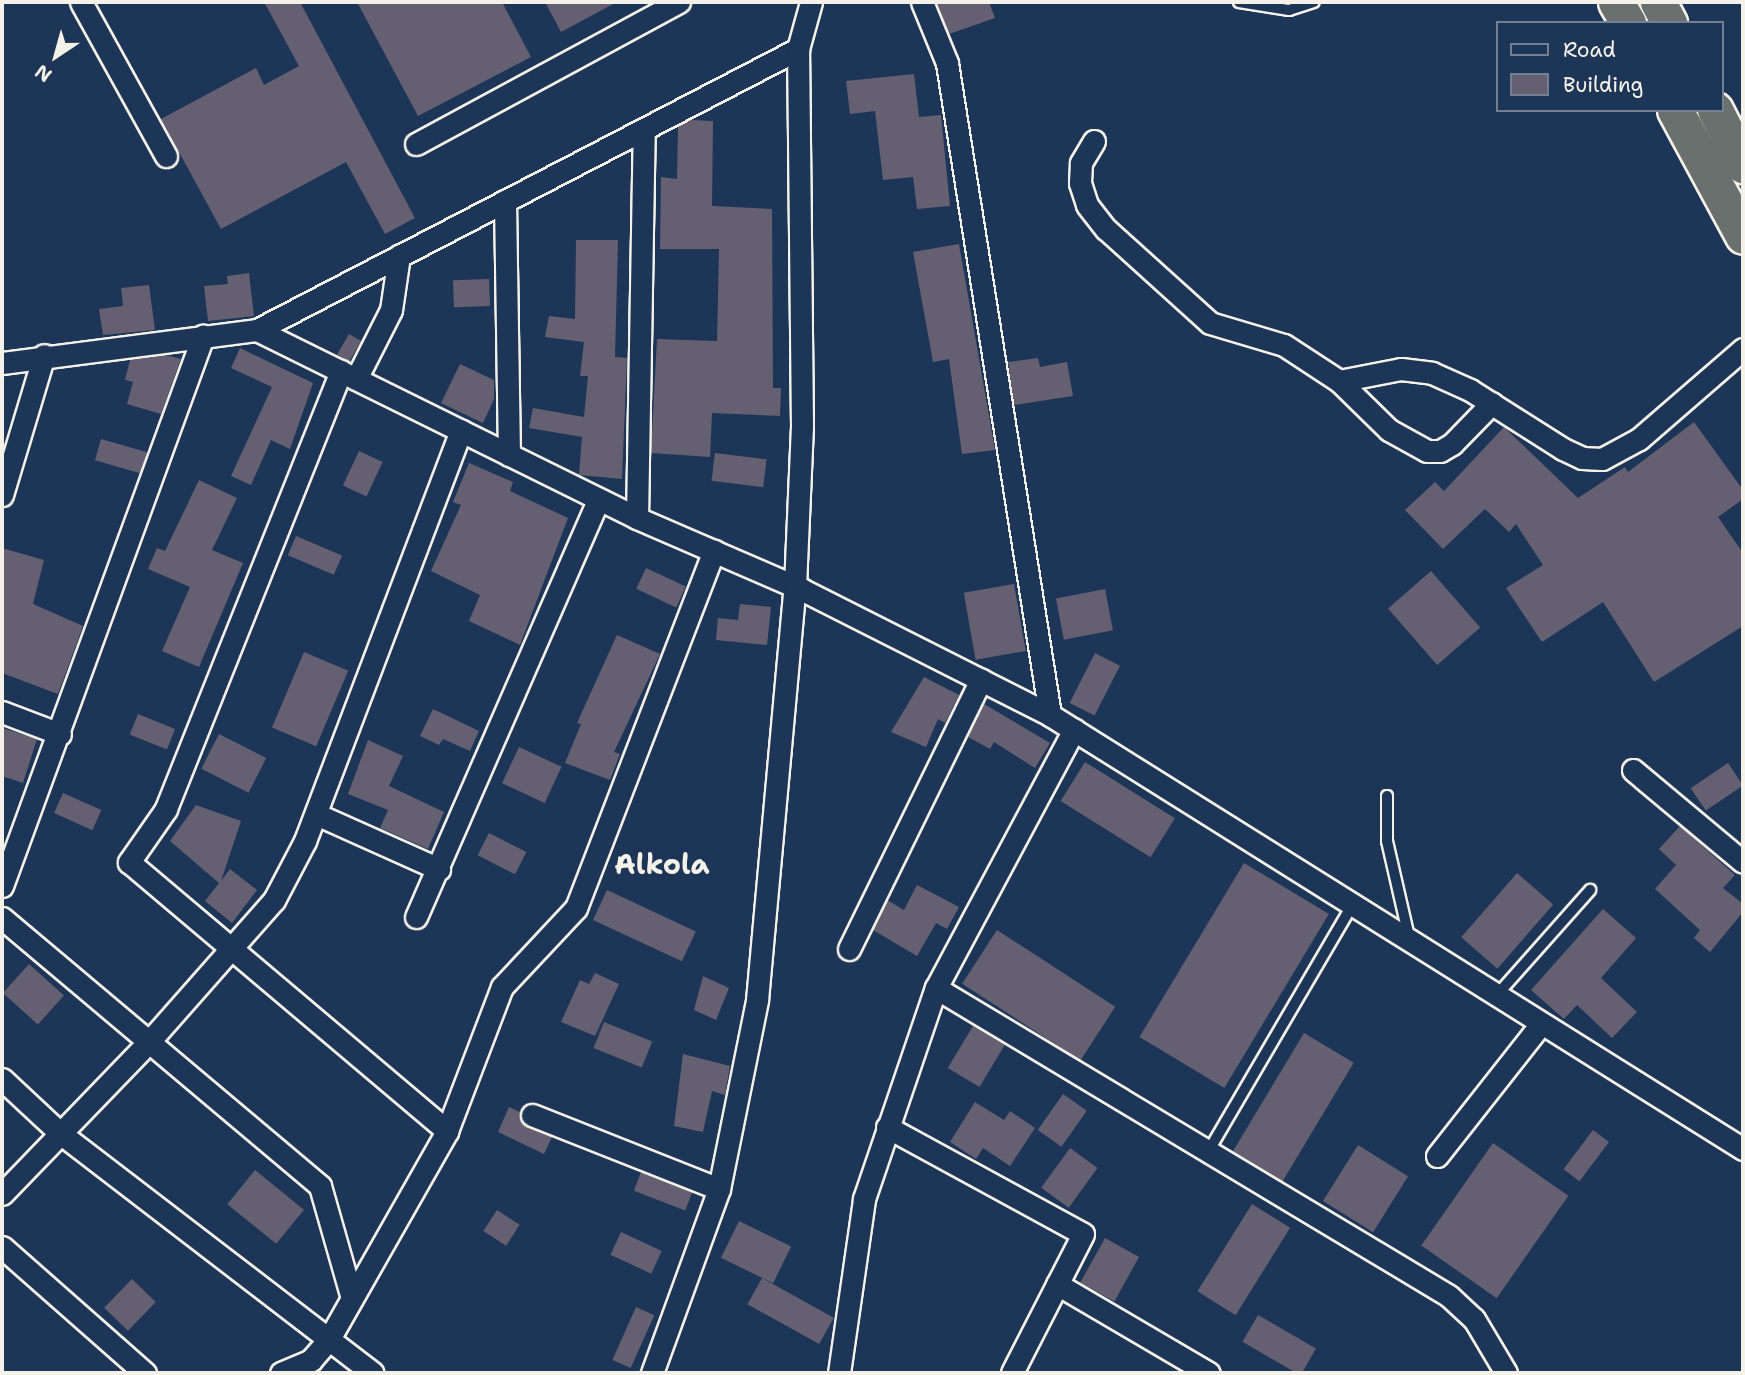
<!DOCTYPE html>
<style>
body{margin:0}
#map{position:relative;width:1745px;height:1375px;overflow:hidden;background:#1d3557;font-family:"Shantell Sans",sans-serif}
div>[style]{position:absolute}
[style*='--x']{left:calc(var(--x)*1px);top:calc(var(--y)*1px);width:calc(var(--w)*1px);rotate:calc(var(--a)*1deg)}
.building>*{inset:0;background:#646072;transform-origin:0 0}
.roads{filter:drop-shadow(2px 0 #f4f1e8) drop-shadow(-2px 0 #f4f1e8) drop-shadow(0 2px #f4f1e8) drop-shadow(0 -2px #f4f1e8)}
.service>*{height:10px;margin:-5px;padding:0 5px;transform-origin:5px;border-radius:5px;background:#1d3557}
.minor>*{height:21px;margin:-10.5px;padding:0 10.5px;transform-origin:10.5px;border-radius:10.5px;background:#1d3557}
.trunk>*{height:35px;margin:-17.5px;padding:0 17.5px;transform-origin:17.5px;border-radius:17.5px;background:#6a706d}
span{translate:-50% -50%;white-space:nowrap;text-align:center;line-height:1.15;-webkit-text-stroke:5px #1d3557;paint-order:stroke}
.district-label{font-size:28px;color:#f4f1e8;font-weight:700}
.frame{position:absolute;inset:0;border:4px solid #f4f1e8;pointer-events:none}
.legend{position:absolute;left:1496px;top:21px;width:228px;height:91px;box-sizing:border-box;background:#1d3557;border:2px solid #738091;margin:0;padding:9px 12px;list-style:none;font-size:21px;color:#f4f1e8}
.legend li{display:flex;align-items:center;gap:14px;height:35px}
.legend b{width:35px;border:2px solid #738091}
.north{position:absolute;left:21px;top:21px;width:70px;height:70px;-webkit-text-stroke:5px #1d3557;paint-order:stroke;rotate:216deg;font-size:19px;font-weight:700;line-height:28px;text-align:center;color:#f4f1e8}
.north::after{content:'';display:block;margin:auto;width:24px;height:32px;background:#f4f1e8;clip-path:polygon(50% 0,100% 100%,50% 72%,0 100%)}
</style>
<div id="map">
<div class="building">
<i style="clip-path:polygon(264px 2px,300px 2px,415px 218px,385px 234px,346px 162px,221px 229px,161px 119px,256px 68px,264px 85px,299px 66px)"></i>
<i style="clip-path:polygon(357px 2px,502px 2px,531px 57px,418px 116px)"></i>
<i style="clip-path:polygon(545px 2px,617px 2px,561px 32px)"></i>
<i style="clip-path:polygon(936px 2px,989px 2px,995px 18px,949px 34px)"></i>
<i style="clip-path:polygon(914px 74px,919px 117px,941px 115px,950px 206px,917px 209px,913px 177px,883px 180px,875px 111px,850px 114px,846px 81px)"></i>
<i style="clip-path:polygon(690px 120px,713px 121px,712px 206px,772px 209px,773px 388px,781px 388px,780px 416px,712px 413px,710px 457px,651px 453px,657px 339px,717px 341px,719px 249px,660px 249px,661px 177px,677px 179px,678px 126px)"></i>
<i style="clip-path:polygon(576px 240px,618px 240px,615px 357px,627px 358px,622px 479px,579px 475px,582px 437px,529px 428px,533px 408px,584px 417px,588px 376px,580px 376px,584px 342px,545px 337px,549px 316px,575px 319px)"></i>
<i style="clip-path:polygon(959px 244px,995px 450px,962px 454px,949px 359px,933px 362px,913px 252px)"></i>
<i style="clip-path:polygon(249px 273px,254px 316px,208px 321px,204px 286px,228px 284px,227px 276px)"></i>
<i style="left:489px;top:279px;width:27px;height:36px;rotate:88deg"></i>
<i style="clip-path:polygon(149px 285px,155px 330px,103px 335px,99px 309px,123px 306px,121px 288px)"></i>
<i style="left:349px;top:334px;width:14px;height:24px;rotate:30deg"></i>
<i style="clip-path:polygon(240px 348px,313px 383px,290px 449px,271px 440px,251px 485px,231px 476px,272px 387px,231px 368px)"></i>
<i style="clip-path:polygon(165px 355px,181px 359px,161px 414px,127px 404px,133px 382px,125px 380px,130px 360px)"></i>
<i style="clip-path:polygon(1038px 358px,1040px 367px,1067px 362px,1073px 396px,1014px 405px,1008px 362px)"></i>
<i style="clip-path:polygon(460px 364px,494px 380px,494px 399px,483px 423px,441px 403px)"></i>
<i style="clip-path:polygon(1694px 422px,1743px 490px,1743px 499px,1718px 517px,1743px 553px,1743px 626px,1654px 682px,1603px 602px,1542px 642px,1506px 588px,1543px 565px,1516px 524px,1509px 532px,1485px 509px,1443px 549px,1405px 510px,1435px 482px,1444px 491px,1504px 427px,1578px 498px,1625px 467px,1628px 472px)"></i>
<i style="left:101px;top:439px;width:48px;height:22px;rotate:16deg"></i>
<i style="left:359px;top:451px;width:26px;height:38px;rotate:25deg"></i>
<i style="left:715px;top:453px;width:52px;height:28px;rotate:7deg"></i>
<i style="clip-path:polygon(469px 463px,513px 482px,510px 491px,568px 518px,520px 645px,469px 621px,480px 595px,431px 571px,461px 505px,453px 502px)"></i>
<i style="clip-path:polygon(199px 480px,237px 498px,212px 550px,243px 563px,199px 667px,162px 651px,190px 587px,148px 569px,157px 548px,165px 551px)"></i>
<i style="left:296px;top:536px;width:50px;height:21px;rotate:23deg"></i>
<i style="clip-path:polygon(2px 548px,44px 560px,33px 604px,83px 626px,58px 694px,2px 673px)"></i>
<i style="left:646px;top:568px;width:44px;height:23px;rotate:25deg"></i>
<i style="left:1431px;top:571px;width:75px;height:57px;rotate:49deg"></i>
<i style="left:1014px;top:584px;width:68px;height:51px;rotate:80deg"></i>
<i style="left:1105px;top:589px;width:42px;height:50px;rotate:79deg"></i>
<i style="clip-path:polygon(740px 604px,771px 607px,767px 645px,716px 640px,718px 618px,738px 620px)"></i>
<i style="clip-path:polygon(617px 635px,660px 654px,614px 752px,620px 754px,610px 780px,565px 763px,581px 724px,577px 723px)"></i>
<i style="left:304px;top:652px;width:48px;height:82px;rotate:23deg"></i>
<i style="left:1095px;top:653px;width:28px;height:56px;rotate:27deg"></i>
<i style="clip-path:polygon(924px 677px,959px 695px,945px 723px,938px 719px,926px 747px,891px 732px)"></i>
<i style="clip-path:polygon(984px 704px,1050px 743px,1035px 768px,994px 742px,990px 749px,968px 737px)"></i>
<i style="clip-path:polygon(433px 709px,479px 731px,470px 751px,443px 739px,439px 745px,420px 736px)"></i>
<i style="left:138px;top:714px;width:40px;height:22px;rotate:22deg"></i>
<i style="clip-path:polygon(2px 728px,37px 739px,23px 783px,2px 776px)"></i>
<i style="left:219px;top:734px;width:53px;height:39px;rotate:27deg"></i>
<i style="clip-path:polygon(368px 740px,403px 756px,389px 786px,444px 812px,428px 849px,380px 828px,388px 810px,348px 794px)"></i>
<i style="left:519px;top:747px;width:47px;height:40px;rotate:25deg"></i>
<i style="left:1085px;top:762px;width:106px;height:46px;rotate:32deg"></i>
<i style="left:1728px;top:763px;width:27px;height:45px;rotate:56deg"></i>
<i style="left:63px;top:793px;width:42px;height:22px;rotate:24deg"></i>
<i style="clip-path:polygon(196px 805px,241px 821px,221px 881px,230px 869px,257px 890px,232px 923px,205px 901px,219px 883px,170px 841px)"></i>
<i style="clip-path:polygon(1680px 826px,1735px 875px,1723px 888px,1743px 904px,1743px 912px,1710px 952px,1694px 938px,1700px 930px,1655px 889px,1676px 865px,1659px 849px)"></i>
<i style="left:489px;top:833px;width:42px;height:25px;rotate:27deg"></i>
<i style="left:1244px;top:863px;width:99px;height:203px;rotate:31deg"></i>
<i style="left:1517px;top:873px;width:48px;height:85px;rotate:41deg"></i>
<i style="clip-path:polygon(917px 885px,959px 907px,947px 929px,936px 923px,917px 956px,873px 930px,887px 900px,904px 910px)"></i>
<i style="left:607px;top:890px;width:98px;height:33px;rotate:25deg"></i>
<i style="clip-path:polygon(1603px 909px,1636px 938px,1601px 978px,1637px 1012px,1612px 1038px,1577px 1005px,1564px 1019px,1531px 990px)"></i>
<i style="left:997px;top:930px;width:141px;height:64px;rotate:33deg"></i>
<i style="left:29px;top:964px;width:47px;height:39px;rotate:42deg"></i>
<i style="clip-path:polygon(595px 973px,619px 984px,595px 1036px,561px 1022px,580px 980px,589px 984px)"></i>
<i style="clip-path:polygon(703px 976px,729px 988px,716px 1020px,694px 1010px)"></i>
<i style="left:604px;top:1022px;width:52px;height:28px;rotate:22deg"></i>
<i style="left:973px;top:1026px;width:37px;height:49px;rotate:31deg"></i>
<i style="left:1304px;top:1033px;width:58px;height:138px;rotate:31deg"></i>
<i style="clip-path:polygon(683px 1054px,730px 1066px,725px 1095px,712px 1091px,703px 1132px,674px 1126px)"></i>
<i style="left:1063px;top:1094px;width:29px;height:44px;rotate:35deg"></i>
<i style="clip-path:polygon(975px 1102px,1004px 1120px,1010px 1111px,1035px 1128px,1010px 1166px,983px 1148px,976px 1159px,950px 1142px)"></i>
<i style="clip-path:polygon(509px 1107px,520px 1112px,527px 1127px,552px 1137px,544px 1154px,498px 1132px)"></i>
<i style="left:1593px;top:1130px;width:20px;height:49px;rotate:37deg"></i>
<i style="left:1493px;top:1143px;width:92px;height:125px;rotate:35deg"></i>
<i style="left:1358px;top:1145px;width:59px;height:66px;rotate:32deg"></i>
<i style="left:1070px;top:1148px;width:34px;height:49px;rotate:36deg"></i>
<i style="left:255px;top:1170px;width:63px;height:44px;rotate:39deg"></i>
<i style="left:641px;top:1172px;width:55px;height:20px;rotate:21deg"></i>
<i style="left:1252px;top:1204px;width:45px;height:103px;rotate:32deg"></i>
<i style="left:497px;top:1210px;width:27px;height:25px;rotate:33deg"></i>
<i style="left:739px;top:1221px;width:58px;height:41px;rotate:26deg"></i>
<i style="left:621px;top:1232px;width:45px;height:25px;rotate:25deg"></i>
<i style="left:1105px;top:1238px;width:39px;height:51px;rotate:29deg"></i>
<i style="left:762px;top:1278px;width:82px;height:30px;rotate:29deg"></i>
<i style="left:132px;top:1279px;width:33px;height:40px;rotate:44deg"></i>
<i style="left:636px;top:1307px;width:20px;height:58px;rotate:24deg"></i>
<i style="left:1258px;top:1315px;width:67px;height:31px;rotate:30deg"></i>
</div>
<div class="roads">
<div class="service">
<i style="--x:1239;--y:2;--w:51;--a:9.1"></i>
<i style="--x:1289;--y:10;--w:26;--a:-18"></i>
<i style="--x:1387;--y:796;--w:45;--a:90"></i>
<i style="--x:1387;--y:841;--w:98;--a:77.1"></i>
<i style="--x:1496;--y:996;--w:142;--a:-48.4"></i>
<i style="--x:1208;--y:1152;--w:285;--a:-59.7"></i>
</div>
<div class="minor">
<i style="--x:81;--y:2;--w:176;--a:61.1"></i>
<i style="--x:922;--y:2;--w:66;--a:67.7"></i>
<i style="--x:947;--y:63;--w:660;--a:81.02"></i>
<i style="--x:1094;--y:141;--w:26;--a:121"></i>
<i style="--x:1081;--y:163;--w:20;--a:93"></i>
<i style="--x:1080;--y:183;--w:23;--a:72"></i>
<i style="--x:1087;--y:205;--w:31;--a:52"></i>
<i style="--x:1106;--y:229;--w:140;--a:42.1"></i>
<i style="--x:1210;--y:323;--w:77;--a:16.6"></i>
<i style="--x:1284;--y:345;--w:66;--a:33.2"></i>
<i style="--x:1339;--y:381;--w:63;--a:-11"></i>
<i style="--x:1401;--y:369;--w:31;--a:7"></i>
<i style="--x:1432;--y:373;--w:42;--a:24.1"></i>
<i style="--x:1470;--y:390;--w:110;--a:32.4"></i>
<i style="--x:1563;--y:449;--w:21;--a:25"></i>
<i style="--x:1582;--y:458;--w:20;--a:3"></i>
<i style="--x:1602;--y:459;--w:42;--a:-28.4"></i>
<i style="--x:1639;--y:439;--w:138;--a:-40.9"></i>
<i style="--x:416;--y:144;--w:299;--a:-28.4"></i>
<i style="--x:505;--y:201;--w:254;--a:89.1"></i>
<i style="--x:257;--y:330;--w:424;--a:26.3"></i>
<i style="--x:637;--y:518;--w:179;--a:23.4"></i>
<i style="--x:801;--y:589;--w:279;--a:26.8"></i>
<i style="--x:1050;--y:715;--w:818;--a:32.06"></i>
<i style="--x:2;--y:363;--w:257;--a:-7.4"></i>
<i style="--x:257;--y:330;--w:610;--a:-27.45"></i>
<i style="--x:341;--y:371;--w:472;--a:111.8"></i>
<i style="--x:166;--y:809;--w:65;--a:124.9"></i>
<i style="--x:129;--y:862;--w:417;--a:40.2"></i>
<i style="--x:356;--y:379;--w:77;--a:-63.1"></i>
<i style="--x:391;--y:310;--w:55;--a:-81.6"></i>
<i style="--x:1339;--y:381;--w:70;--a:44.4"></i>
<i style="--x:1389;--y:430;--w:43;--a:28.9"></i>
<i style="--x:1427;--y:451;--w:13;--a:0"></i>
<i style="--x:1440;--y:451;--w:14;--a:-30"></i>
<i style="--x:1452;--y:444;--w:57;--a:-45.7"></i>
<i style="--x:2;--y:495;--w:146;--a:-73.3"></i>
<i style="--x:637;--y:518;--w:389;--a:-89"></i>
<i style="--x:2;--y:712;--w:62;--a:20.8"></i>
<i style="--x:1633;--y:770;--w:143;--a:39.9"></i>
<i style="--x:316;--y:814;--w:135;--a:24.1"></i>
<i style="--x:2;--y:886;--w:586;--a:-69.92"></i>
<i style="--x:416;--y:917;--w:456;--a:-66.4"></i>
<i style="--x:2;--y:918;--w:416;--a:40.1"></i>
<i style="--x:320;--y:1186;--w:116;--a:74.1"></i>
<i style="--x:849;--y:949;--w:300;--a:-63.9"></i>
<i style="--x:936;--y:988;--w:598;--a:30.98"></i>
<i style="--x:1449;--y:1296;--w:34;--a:43"></i>
<i style="--x:1474;--y:1319;--w:63;--a:59.3"></i>
<i style="--x:2;--y:1079;--w:79;--a:43"></i>
<i style="--x:60;--y:1133;--w:394;--a:37.5"></i>
<i style="--x:532;--y:1115;--w:201;--a:21.6"></i>
<i style="--x:887;--y:1127;--w:223;--a:28.6"></i>
<i style="--x:1083;--y:1234;--w:156;--a:117.1"></i>
<i style="--x:1437;--y:1156;--w:168;--a:-51.8"></i>
<i style="--x:2;--y:1194;--w:209;--a:-46"></i>
<i style="--x:147;--y:1044;--w:192;--a:-48.6"></i>
<i style="--x:274;--y:900;--w:67;--a:-62.3"></i>
<i style="--x:305;--y:841;--w:439;--a:-69.2"></i>
<i style="--x:2;--y:1247;--w:191;--a:41.4"></i>
<i style="--x:1057;--y:1284;--w:176;--a:30.4"></i>
<i style="--x:281;--y:1373;--w:33;--a:-23"></i>
<i style="--x:311;--y:1360;--w:28;--a:-49"></i>
<i style="--x:329;--y:1339;--w:239;--a:-60.4"></i>
<i style="--x:447;--y:1131;--w:154;--a:-69.1"></i>
<i style="--x:502;--y:987;--w:108;--a:-46.9"></i>
<i style="--x:576;--y:908;--w:383;--a:-68.9"></i>
<i style="--x:652;--y:1373;--w:196;--a:-70"></i>
<i style="--x:719;--y:1189;--w:193;--a:-78.6"></i>
<i style="--x:757;--y:1000;--w:416;--a:-84.8"></i>
<i style="--x:795;--y:586;--w:160;--a:-87.5"></i>
<i style="--x:802;--y:426;--w:377;--a:-90.6"></i>
<i style="--x:798;--y:49;--w:49;--a:-74.5"></i>
<i style="--x:839;--y:1373;--w:176;--a:-81.8"></i>
<i style="--x:864;--y:1199;--w:223;--a:-71.2"></i>
<i style="--x:936;--y:988;--w:293;--a:-61.9"></i>
</div>
<div class="trunk">
<i style="--x:1616;--y:2;--w:24;--a:60"></i>
<i style="--x:1658;--y:2;--w:24;--a:62"></i>
<i style="--x:1675;--y:110;--w:143;--a:61.6"></i>
<i style="--x:1715;--y:110;--w:62;--a:63"></i>
</div>
</div>
<div class="district-label">
<span style="left:662px;top:864px">Alkola</span>
</div>
<div class="frame"></div>
<ul class="legend">
<li><b style="height:9px;background:#1d3557"></b>Road</li>
<li><b style="height:19px;background:#646072"></b>Building</li>
</ul>
<div class="north">N</div>
</div>
